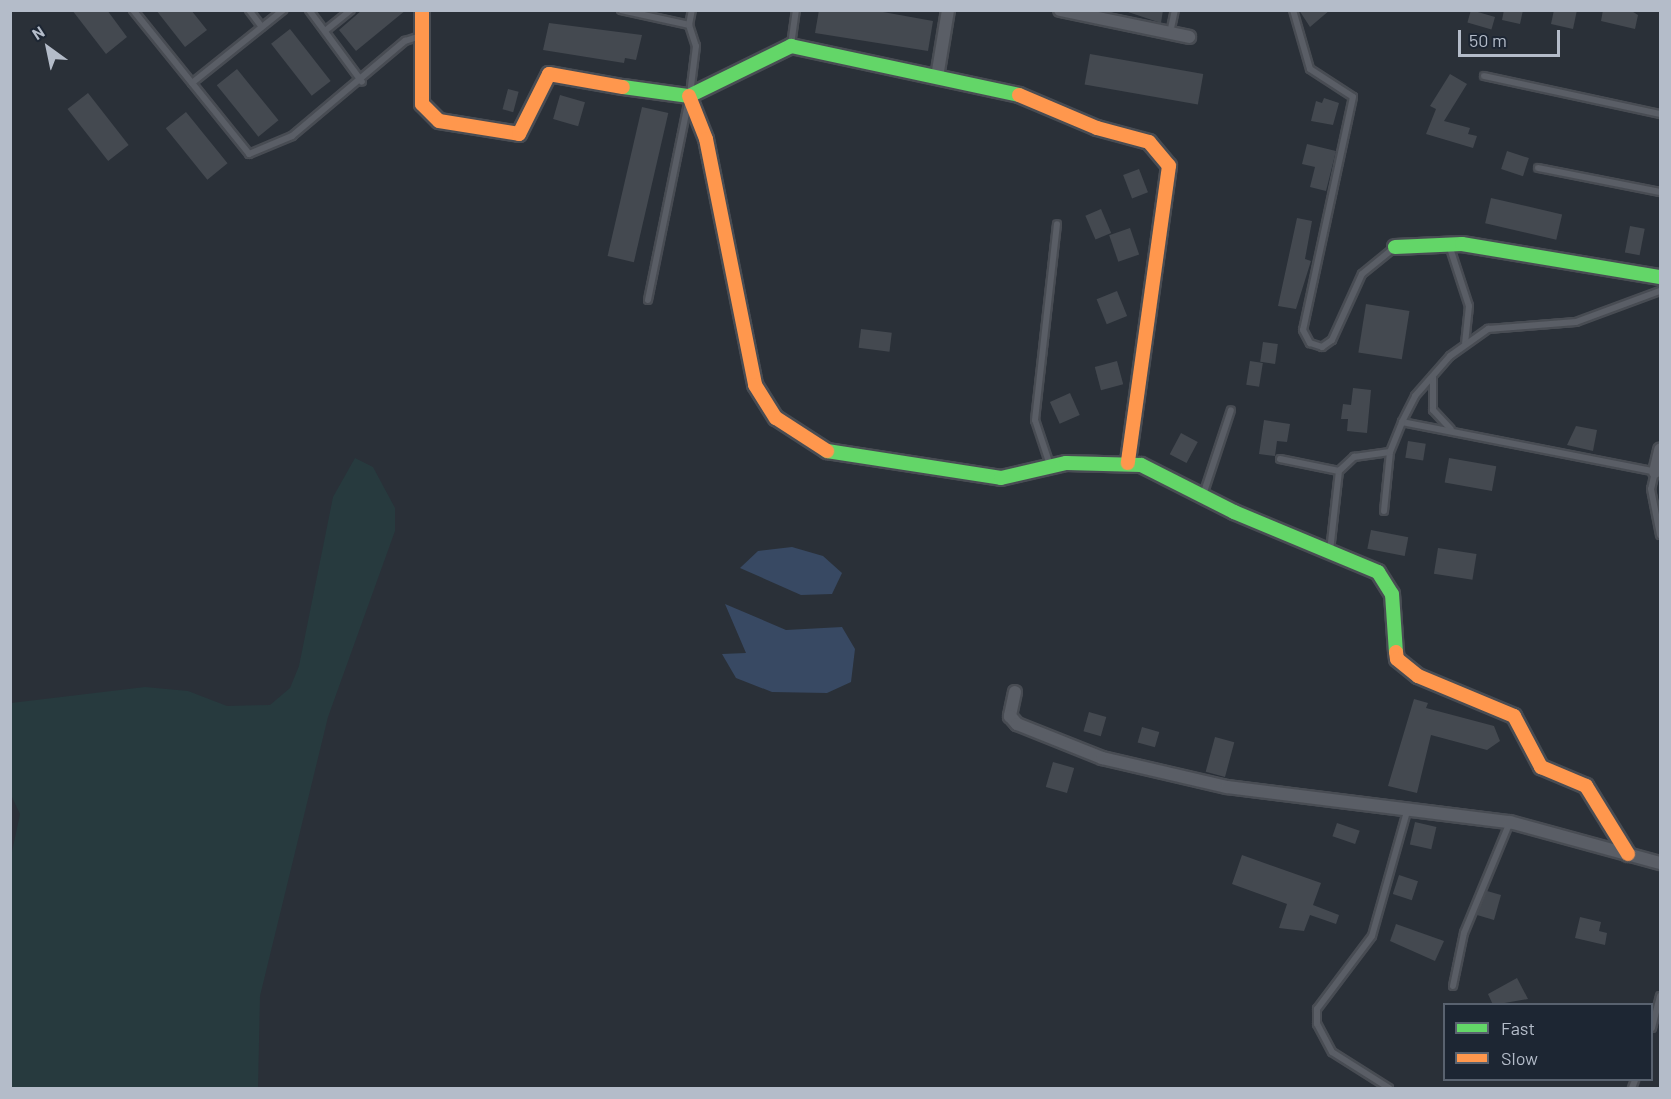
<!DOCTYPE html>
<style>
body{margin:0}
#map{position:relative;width:1671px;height:1099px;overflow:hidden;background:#2a3038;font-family:Barlow,sans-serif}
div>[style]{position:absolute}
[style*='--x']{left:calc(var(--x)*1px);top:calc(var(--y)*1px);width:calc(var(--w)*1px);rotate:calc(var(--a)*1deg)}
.green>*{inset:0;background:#273a3e}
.water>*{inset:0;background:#384963}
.building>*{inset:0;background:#444950;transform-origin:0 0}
.roads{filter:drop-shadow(2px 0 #484c53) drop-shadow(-2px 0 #484c53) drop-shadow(0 2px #484c53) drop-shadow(0 -2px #484c53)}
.lane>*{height:6px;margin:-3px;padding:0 3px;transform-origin:3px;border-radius:3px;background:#5a5e66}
.street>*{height:12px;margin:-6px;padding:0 6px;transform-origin:6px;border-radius:6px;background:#5a5e66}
.fast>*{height:14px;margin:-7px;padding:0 7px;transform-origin:7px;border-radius:7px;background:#63d668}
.slow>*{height:14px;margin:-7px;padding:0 7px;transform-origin:7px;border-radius:7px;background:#ff974d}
span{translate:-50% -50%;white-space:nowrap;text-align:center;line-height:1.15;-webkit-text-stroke:6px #1d2633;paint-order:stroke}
.frame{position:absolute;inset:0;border:12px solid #b4bcc9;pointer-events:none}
.legend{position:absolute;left:1443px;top:1003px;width:210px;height:78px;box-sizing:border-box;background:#1d2633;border:2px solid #59626f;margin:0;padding:8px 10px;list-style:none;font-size:18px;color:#b4bcc9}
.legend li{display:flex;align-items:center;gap:12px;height:30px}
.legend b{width:30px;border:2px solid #59626f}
.north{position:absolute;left:18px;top:18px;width:60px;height:60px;-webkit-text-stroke:4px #1d2633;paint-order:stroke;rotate:327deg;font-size:16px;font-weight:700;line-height:24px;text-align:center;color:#b4bcc9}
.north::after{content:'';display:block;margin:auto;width:21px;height:27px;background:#b4bcc9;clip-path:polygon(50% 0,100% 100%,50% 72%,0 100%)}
.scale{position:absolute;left:1458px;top:30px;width:102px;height:27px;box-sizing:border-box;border:3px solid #b4bcc9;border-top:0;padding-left:8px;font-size:18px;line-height:21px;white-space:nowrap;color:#b4bcc9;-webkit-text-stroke:4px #1d2633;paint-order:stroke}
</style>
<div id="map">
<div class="green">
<i style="clip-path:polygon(355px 458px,373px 467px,395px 508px,395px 531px,328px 717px,260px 996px,258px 1088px,11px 1088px,10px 861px,20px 814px,11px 795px,11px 703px,145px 687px,188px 691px,227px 706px,270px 705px,290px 688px,299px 666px,333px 497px)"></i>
</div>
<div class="water">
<i style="clip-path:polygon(792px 547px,823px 556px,842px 573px,832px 594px,801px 595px,740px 568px,758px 551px)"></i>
<i style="clip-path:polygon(725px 604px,786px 630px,842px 627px,855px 649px,851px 682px,827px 693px,772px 692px,736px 678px,722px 654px,746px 653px)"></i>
</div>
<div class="building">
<i style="clip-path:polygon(72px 10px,107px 10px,127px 37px,106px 54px)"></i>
<i style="clip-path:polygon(156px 10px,191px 10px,207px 30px,185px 47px)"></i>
<i style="clip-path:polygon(362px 10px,406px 10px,356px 51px,339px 30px)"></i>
<i style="clip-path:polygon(819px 10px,872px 10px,933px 21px,928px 51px,815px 33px)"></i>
<i style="clip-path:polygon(1122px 10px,1163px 10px,1161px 23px)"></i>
<i style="clip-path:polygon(1299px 10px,1330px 10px,1310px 27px)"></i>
<i style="left:1471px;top:10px;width:25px;height:13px;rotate:16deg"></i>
<i style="clip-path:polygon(1504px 10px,1523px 10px,1520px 24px,1502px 20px)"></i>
<i style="clip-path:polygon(1554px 10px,1577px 10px,1573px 29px,1551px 24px)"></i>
<i style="clip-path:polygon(1603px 10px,1630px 10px,1638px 15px,1635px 29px,1601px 21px)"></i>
<i style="clip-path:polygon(549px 23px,642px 35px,636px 60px,625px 58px,624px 63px,543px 50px)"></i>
<i style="left:290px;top:29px;width:66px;height:24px;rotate:52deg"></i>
<i style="left:1090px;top:54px;width:115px;height:31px;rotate:10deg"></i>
<i style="left:237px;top:69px;width:66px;height:26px;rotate:51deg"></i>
<i style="clip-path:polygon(1450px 74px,1467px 84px,1444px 121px,1470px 128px,1468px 134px,1477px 136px,1473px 148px,1426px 134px,1436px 109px,1430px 106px)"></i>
<i style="left:508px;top:89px;width:11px;height:21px;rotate:15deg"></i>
<i style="left:88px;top:93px;width:66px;height:26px;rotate:52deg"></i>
<i style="left:560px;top:95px;width:26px;height:25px;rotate:16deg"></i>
<i style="clip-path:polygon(1324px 98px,1339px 103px,1333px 125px,1311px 121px,1316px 101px,1322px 103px)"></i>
<i style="left:642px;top:107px;width:27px;height:153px;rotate:13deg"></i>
<i style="left:186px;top:112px;width:66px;height:26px;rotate:51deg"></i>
<i style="clip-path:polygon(1307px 144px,1336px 151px,1326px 191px,1310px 187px,1315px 167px,1302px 164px)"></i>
<i style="left:1507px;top:151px;width:23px;height:19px;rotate:18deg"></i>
<i style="left:1139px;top:169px;width:25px;height:17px;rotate:69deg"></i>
<i style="left:1491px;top:198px;width:73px;height:26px;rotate:13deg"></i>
<i style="left:1101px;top:209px;width:26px;height:17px;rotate:67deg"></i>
<i style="clip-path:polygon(1297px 218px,1312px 221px,1305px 259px,1311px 261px,1296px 309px,1278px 306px)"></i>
<i style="left:1630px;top:226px;width:15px;height:27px;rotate:11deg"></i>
<i style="left:1130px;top:228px;width:28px;height:22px;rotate:71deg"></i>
<i style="left:1117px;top:291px;width:27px;height:22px;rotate:68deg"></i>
<i style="left:1366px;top:304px;width:44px;height:49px;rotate:9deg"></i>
<i style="left:861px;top:329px;width:31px;height:19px;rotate:7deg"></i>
<i style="left:1263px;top:342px;width:15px;height:20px;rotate:8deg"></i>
<i style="left:1117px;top:361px;width:24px;height:23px;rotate:75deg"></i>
<i style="left:1250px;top:361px;width:13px;height:24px;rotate:9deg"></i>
<i style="clip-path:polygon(1353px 388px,1371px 390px,1367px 433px,1347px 431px,1348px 419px,1341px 419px,1343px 404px,1351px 405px)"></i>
<i style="left:1070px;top:393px;width:24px;height:22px;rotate:66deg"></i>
<i style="clip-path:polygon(1264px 420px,1290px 424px,1287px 442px,1277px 441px,1275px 456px,1259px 454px)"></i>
<i style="clip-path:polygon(1576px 426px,1597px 430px,1593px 451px,1567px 445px)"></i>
<i style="left:1181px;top:433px;width:19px;height:24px;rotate:28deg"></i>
<i style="left:1408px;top:441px;width:18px;height:17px;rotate:9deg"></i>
<i style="left:1449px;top:458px;width:48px;height:25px;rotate:10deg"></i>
<i style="left:1371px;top:530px;width:38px;height:19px;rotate:11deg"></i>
<i style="left:1438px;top:548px;width:39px;height:26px;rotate:9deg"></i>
<i style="clip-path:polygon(1414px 699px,1428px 703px,1426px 708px,1494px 726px,1500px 741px,1487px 750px,1431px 735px,1417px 793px,1388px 786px)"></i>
<i style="left:1089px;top:712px;width:18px;height:20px;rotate:16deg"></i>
<i style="left:1142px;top:727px;width:18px;height:16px;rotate:16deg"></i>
<i style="left:1215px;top:737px;width:20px;height:36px;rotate:15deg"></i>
<i style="left:1053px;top:762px;width:22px;height:26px;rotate:16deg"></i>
<i style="left:1415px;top:822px;width:22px;height:23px;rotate:13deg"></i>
<i style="left:1337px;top:823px;width:24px;height:14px;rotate:19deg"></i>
<i style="clip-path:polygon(1242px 855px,1321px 883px,1313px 905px,1339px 915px,1336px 924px,1310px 915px,1304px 931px,1279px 928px,1287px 904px,1232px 884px)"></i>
<i style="left:1399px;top:875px;width:20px;height:20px;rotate:18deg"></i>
<i style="clip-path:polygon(1487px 891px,1501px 895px,1494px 920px,1477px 915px)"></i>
<i style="clip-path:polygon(1580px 917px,1601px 922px,1599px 931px,1607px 933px,1605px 945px,1575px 938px)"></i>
<i style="clip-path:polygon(1396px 924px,1444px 941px,1435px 961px,1390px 941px)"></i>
<i style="clip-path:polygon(1517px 978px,1528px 999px,1493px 1005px,1488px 994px)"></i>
</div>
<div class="roads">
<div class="lane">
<i style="--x:133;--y:10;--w:185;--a:51.1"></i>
<i style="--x:249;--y:154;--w:47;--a:-22.7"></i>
<i style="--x:292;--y:136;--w:148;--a:-40.1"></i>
<i style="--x:405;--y:41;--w:16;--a:-18"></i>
<i style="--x:249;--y:10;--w:21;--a:53"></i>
<i style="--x:309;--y:10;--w:89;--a:53.6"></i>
<i style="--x:621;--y:10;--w:70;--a:12.4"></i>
<i style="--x:689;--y:25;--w:22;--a:72"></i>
<i style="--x:696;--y:46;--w:48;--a:97.1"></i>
<i style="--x:1293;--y:10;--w:61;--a:73.9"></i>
<i style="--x:1310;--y:69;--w:51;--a:33.1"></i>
<i style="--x:1353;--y:97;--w:238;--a:102.1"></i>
<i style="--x:1303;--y:330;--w:15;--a:62"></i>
<i style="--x:1310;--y:343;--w:13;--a:18"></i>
<i style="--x:1322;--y:347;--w:12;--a:-35"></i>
<i style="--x:1332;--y:340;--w:72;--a:-65.6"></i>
<i style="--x:1362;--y:274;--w:41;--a:-39.1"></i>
<i style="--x:689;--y:25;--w:15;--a:-79"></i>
<i style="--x:325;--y:31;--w:33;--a:-39"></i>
<i style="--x:1170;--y:33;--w:24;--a:-78"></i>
<i style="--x:791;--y:45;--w:35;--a:-82"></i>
<i style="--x:1484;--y:76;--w:180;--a:12.2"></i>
<i style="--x:192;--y:83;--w:117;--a:-38.7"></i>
<i style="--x:1538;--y:168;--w:124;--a:11.1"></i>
<i style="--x:1450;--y:248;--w:61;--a:71.9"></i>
<i style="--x:1469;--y:306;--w:37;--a:96"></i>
<i style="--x:648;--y:300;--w:200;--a:-78.5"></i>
<i style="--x:1433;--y:376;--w:34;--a:90"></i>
<i style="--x:1433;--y:410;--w:26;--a:47"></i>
<i style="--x:1280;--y:459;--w:60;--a:11.5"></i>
<i style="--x:1050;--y:465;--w:47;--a:-108.4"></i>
<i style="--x:1035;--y:420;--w:197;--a:-83.6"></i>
<i style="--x:1655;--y:472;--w:17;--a:103"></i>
<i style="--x:1651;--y:489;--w:47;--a:78.9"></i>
<i style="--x:1657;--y:472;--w:260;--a:-168.9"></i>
<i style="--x:1402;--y:422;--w:29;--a:-63"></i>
<i style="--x:1415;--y:396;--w:53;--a:-48.8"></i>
<i style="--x:1450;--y:356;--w:47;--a:-35.4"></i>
<i style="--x:1488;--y:329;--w:88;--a:-4.5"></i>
<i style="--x:1576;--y:322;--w:90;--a:-20.3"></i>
<i style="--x:1203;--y:495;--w:89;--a:-71.8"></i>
<i style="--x:1384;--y:511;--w:59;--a:-84.2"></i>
<i style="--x:1330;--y:551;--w:81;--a:-83.6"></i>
<i style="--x:1339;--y:471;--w:21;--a:-43"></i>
<i style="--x:1354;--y:457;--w:36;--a:-8"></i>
<i style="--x:1390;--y:452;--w:32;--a:-68"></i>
<i style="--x:1453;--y:986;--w:54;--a:-78.3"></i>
<i style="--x:1464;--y:933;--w:120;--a:-67.5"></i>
<i style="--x:1652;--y:1028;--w:33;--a:-76"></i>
<i style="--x:1389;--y:1088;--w:67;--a:-147.7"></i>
<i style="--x:1332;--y:1052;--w:32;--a:-118"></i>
<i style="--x:1317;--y:1024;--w:15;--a:-90"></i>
<i style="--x:1317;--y:1009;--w:91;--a:-53"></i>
<i style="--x:1372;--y:936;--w:133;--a:-74.3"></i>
<i style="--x:1632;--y:1088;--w:9;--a:-69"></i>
</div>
<div class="street">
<i style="--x:1060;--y:10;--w:132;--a:11.8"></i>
<i style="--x:938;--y:71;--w:62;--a:-80.7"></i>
<i style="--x:1655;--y:472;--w:23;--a:-77"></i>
<i style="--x:1015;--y:692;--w:25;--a:102"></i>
<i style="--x:1010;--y:716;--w:11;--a:49"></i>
<i style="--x:1017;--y:724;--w:92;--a:21.8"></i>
<i style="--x:1102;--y:758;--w:128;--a:13.1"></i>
<i style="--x:1227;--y:787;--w:285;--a:7.1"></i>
<i style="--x:1510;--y:822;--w:156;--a:15.3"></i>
</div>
<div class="fast">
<i style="--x:623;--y:87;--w:67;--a:7.8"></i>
<i style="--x:689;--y:96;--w:114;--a:-26.1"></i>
<i style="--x:791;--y:46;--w:233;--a:12.1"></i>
<i style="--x:1395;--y:247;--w:67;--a:-2.6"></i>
<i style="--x:1462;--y:244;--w:201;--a:9.5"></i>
<i style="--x:827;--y:451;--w:176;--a:8.8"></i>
<i style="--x:1001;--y:478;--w:67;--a:-13"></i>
<i style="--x:1066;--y:463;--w:75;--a:1.5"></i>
<i style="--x:1141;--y:465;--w:104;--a:26.8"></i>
<i style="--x:1234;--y:512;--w:156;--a:22.6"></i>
<i style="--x:1378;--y:572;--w:26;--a:58"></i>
<i style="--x:1392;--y:594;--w:58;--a:86.1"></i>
</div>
<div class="slow">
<i style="--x:422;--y:10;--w:94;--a:90"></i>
<i style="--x:422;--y:104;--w:24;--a:45"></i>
<i style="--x:439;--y:121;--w:81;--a:9.2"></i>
<i style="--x:519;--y:134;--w:67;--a:-63.4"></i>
<i style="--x:549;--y:74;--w:75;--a:10"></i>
<i style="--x:1019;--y:95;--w:85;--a:22.9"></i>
<i style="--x:1097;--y:128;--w:54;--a:15.1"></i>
<i style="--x:1149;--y:142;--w:31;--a:50"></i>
<i style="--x:1169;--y:166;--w:300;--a:97.9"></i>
<i style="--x:689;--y:96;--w:46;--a:68.4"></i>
<i style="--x:706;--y:139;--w:251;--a:78.7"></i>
<i style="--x:755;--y:385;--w:39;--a:58"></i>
<i style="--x:776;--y:418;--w:61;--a:32.9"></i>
<i style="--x:1396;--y:652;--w:7;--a:82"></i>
<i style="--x:1397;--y:659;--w:27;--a:39"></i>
<i style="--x:1418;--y:676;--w:104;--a:22.6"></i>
<i style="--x:1514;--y:716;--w:58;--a:62.1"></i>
<i style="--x:1541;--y:767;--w:49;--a:22.9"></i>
<i style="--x:1586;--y:786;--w:80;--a:58.3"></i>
</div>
</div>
<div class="frame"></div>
<ul class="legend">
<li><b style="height:8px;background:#63d668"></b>Fast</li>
<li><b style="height:8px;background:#ff974d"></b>Slow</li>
</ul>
<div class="north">N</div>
<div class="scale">50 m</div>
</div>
